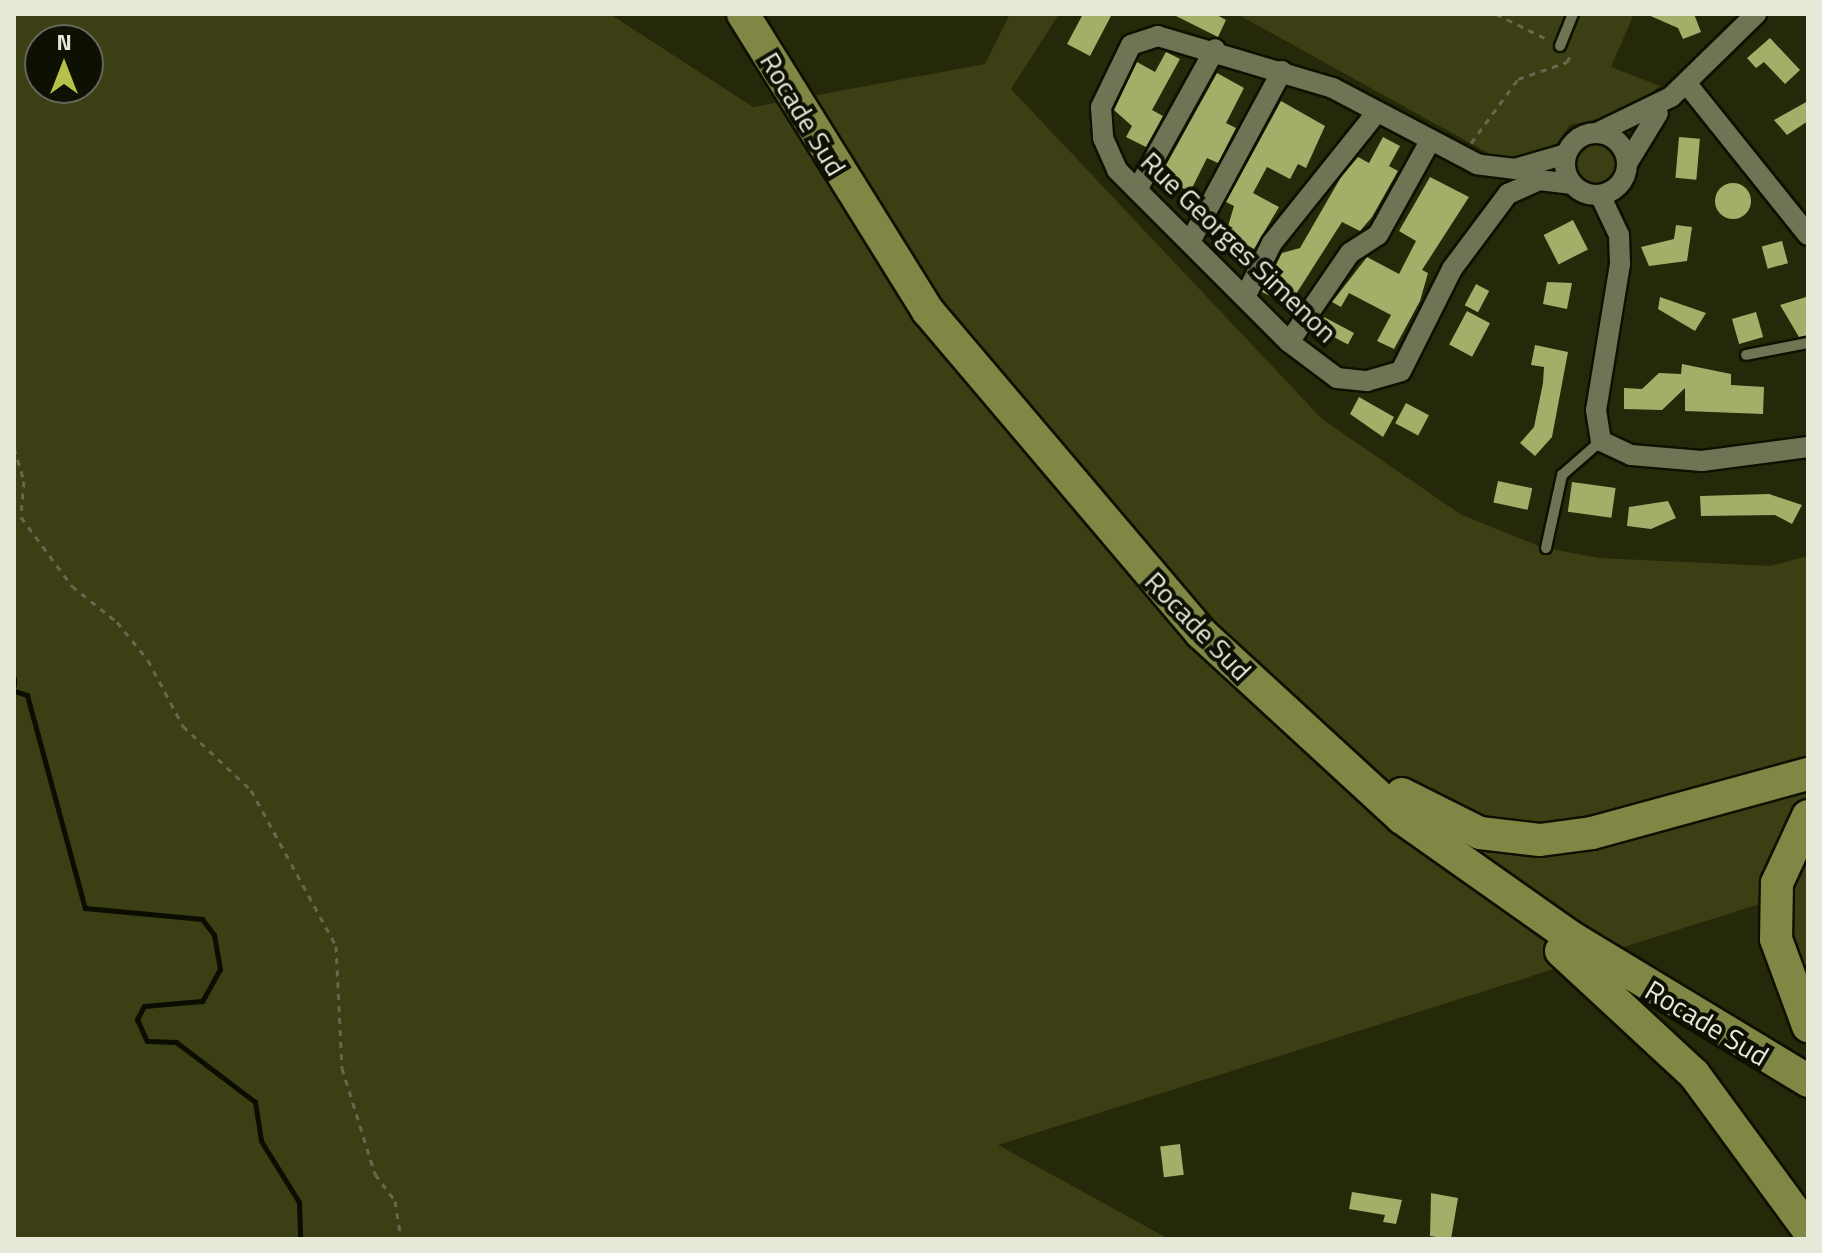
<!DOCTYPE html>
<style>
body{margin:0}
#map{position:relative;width:1822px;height:1253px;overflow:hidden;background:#252809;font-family:"Titillium Web",sans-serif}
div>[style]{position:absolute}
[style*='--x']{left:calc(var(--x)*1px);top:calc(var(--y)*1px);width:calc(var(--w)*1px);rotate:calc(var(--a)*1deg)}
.green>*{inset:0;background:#3b3f13}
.round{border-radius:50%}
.stream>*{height:5px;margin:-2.5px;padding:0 2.5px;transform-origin:2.5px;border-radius:2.5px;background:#0b0d00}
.building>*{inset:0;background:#a5ae68;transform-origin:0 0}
.path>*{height:3px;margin-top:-1.5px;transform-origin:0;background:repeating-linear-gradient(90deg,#65684e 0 6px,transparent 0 12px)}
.roads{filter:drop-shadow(2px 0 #0e1000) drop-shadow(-2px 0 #0e1000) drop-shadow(0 2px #0e1000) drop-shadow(0 -2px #0e1000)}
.lane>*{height:10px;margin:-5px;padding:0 5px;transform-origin:5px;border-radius:5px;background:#6f7454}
.street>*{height:20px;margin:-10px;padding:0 10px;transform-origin:10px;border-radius:10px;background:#6f7454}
.street>.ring{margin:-10px;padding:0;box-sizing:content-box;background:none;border:20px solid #6f7454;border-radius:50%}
.primary>*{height:32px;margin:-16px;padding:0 16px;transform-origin:16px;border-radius:16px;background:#808745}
span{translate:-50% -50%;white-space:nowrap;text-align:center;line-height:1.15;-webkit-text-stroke:8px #0e1004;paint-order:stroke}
.street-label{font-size:28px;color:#e6e9d8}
.frame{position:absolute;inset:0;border:16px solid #e6e9d8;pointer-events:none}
.north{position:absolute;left:24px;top:24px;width:80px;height:80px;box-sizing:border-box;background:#0e1004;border:2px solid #646759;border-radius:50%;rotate:0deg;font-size:22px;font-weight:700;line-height:32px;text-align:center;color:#e6e9d8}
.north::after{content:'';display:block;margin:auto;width:28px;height:36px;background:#b6c149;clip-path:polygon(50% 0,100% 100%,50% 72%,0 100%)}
</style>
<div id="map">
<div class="green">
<i style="clip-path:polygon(evenodd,14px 14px,610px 14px,753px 107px,985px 64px,1010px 14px,1059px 14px,1011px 89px,1322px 419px,1460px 514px,1541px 547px,1599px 558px,1771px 566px,1808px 556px,1808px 968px,1763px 903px,998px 1145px,1169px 1239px,14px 1239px,14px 14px,40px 40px,88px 40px,88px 88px,40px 88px,40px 40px)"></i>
<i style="clip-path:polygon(1237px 14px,1634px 14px,1611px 67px,1660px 86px,1623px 114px,1570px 125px,1549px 154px,1506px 163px)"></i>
<i class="round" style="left:1577px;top:145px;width:38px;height:38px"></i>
</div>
<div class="stream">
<i style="--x:14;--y:678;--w:7;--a:90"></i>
<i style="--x:14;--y:691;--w:14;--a:17"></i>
<i style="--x:27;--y:695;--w:221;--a:74.8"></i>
<i style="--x:85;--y:908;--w:118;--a:5.4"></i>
<i style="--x:202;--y:919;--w:20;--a:53"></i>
<i style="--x:214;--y:935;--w:35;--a:80"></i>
<i style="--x:220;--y:969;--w:37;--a:119"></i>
<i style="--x:202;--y:1001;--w:58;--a:175.1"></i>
<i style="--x:144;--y:1006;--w:15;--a:118"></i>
<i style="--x:137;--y:1019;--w:24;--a:66"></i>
<i style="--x:147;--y:1041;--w:29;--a:2"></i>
<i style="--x:176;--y:1042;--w:99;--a:37.2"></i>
<i style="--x:255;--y:1102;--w:39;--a:81"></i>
<i style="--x:261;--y:1141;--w:72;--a:58.1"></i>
<i style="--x:299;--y:1202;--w:37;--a:88"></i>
</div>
<div class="building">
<i style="clip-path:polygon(1083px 14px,1112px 14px,1090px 56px,1067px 44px)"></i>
<i style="clip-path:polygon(1172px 14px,1215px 14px,1226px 20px,1218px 37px)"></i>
<i style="clip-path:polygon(1646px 14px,1694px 14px,1701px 32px,1683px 39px,1678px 28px)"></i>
<i style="clip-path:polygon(1770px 38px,1800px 70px,1785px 84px,1764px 62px,1756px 68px,1747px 58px)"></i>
<i style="clip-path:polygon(1166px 52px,1180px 59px,1152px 110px,1163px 116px,1146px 147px,1126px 137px,1132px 126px,1114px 110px,1137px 62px,1155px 72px)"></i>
<i style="clip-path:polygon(1217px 73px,1244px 88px,1226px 123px,1236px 128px,1218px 163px,1207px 158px,1190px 192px,1160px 176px)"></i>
<i style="clip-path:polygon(1281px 101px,1325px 126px,1306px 168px,1298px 164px,1290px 179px,1267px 167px,1253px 193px,1279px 207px,1254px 249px,1226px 233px,1234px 206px,1226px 202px)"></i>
<i style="clip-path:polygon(1808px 101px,1808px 121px,1787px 135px,1774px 120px)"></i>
<i style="clip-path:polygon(1383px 137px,1400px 146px,1389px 166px,1398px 171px,1372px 217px,1360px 231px,1342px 222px,1289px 305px,1262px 292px,1282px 253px,1300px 248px,1341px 177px,1358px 157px,1369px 163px)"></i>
<i style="left:1679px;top:137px;width:21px;height:41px;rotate:5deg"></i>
<i style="clip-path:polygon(1430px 177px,1469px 197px,1422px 270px,1428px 273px,1420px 301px,1394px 349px,1377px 341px,1391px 315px,1349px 293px,1341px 307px,1332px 302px,1367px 257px,1399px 274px,1416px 241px,1399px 231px)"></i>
<i class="round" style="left:1715px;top:183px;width:36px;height:36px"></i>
<i style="left:1573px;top:220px;width:33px;height:33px;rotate:63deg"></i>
<i style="clip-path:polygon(1676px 225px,1692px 227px,1687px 261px,1649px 266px,1641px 247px,1674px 239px)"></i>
<i style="left:1782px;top:241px;width:23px;height:21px;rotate:75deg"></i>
<i style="clip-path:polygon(1547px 282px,1572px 283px,1567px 309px,1543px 304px)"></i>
<i style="left:1476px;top:284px;width:15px;height:24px;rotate:28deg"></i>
<i style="clip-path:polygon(1660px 297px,1706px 313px,1695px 331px,1658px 309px)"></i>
<i style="clip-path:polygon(1806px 297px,1808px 335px,1799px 337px,1780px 305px)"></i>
<i style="left:1467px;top:311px;width:26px;height:38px;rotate:28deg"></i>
<i style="left:1756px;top:312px;width:26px;height:25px;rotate:74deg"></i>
<i style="left:1324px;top:317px;width:34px;height:13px;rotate:28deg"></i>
<i style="clip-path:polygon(1535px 345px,1568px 352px,1552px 437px,1535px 456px,1520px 443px,1534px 427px,1543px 383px,1544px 367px,1531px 365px)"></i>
<i style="clip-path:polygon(1682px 364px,1731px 374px,1731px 385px,1764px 387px,1763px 414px,1685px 411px,1685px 388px,1662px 410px,1624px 409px,1624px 388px,1642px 389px,1659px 373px,1681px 374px)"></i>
<i style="clip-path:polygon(1359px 397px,1394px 417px,1383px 437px,1350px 414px)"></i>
<i style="left:1406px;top:403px;width:26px;height:23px;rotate:28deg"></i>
<i style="left:1498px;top:481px;width:35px;height:22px;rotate:12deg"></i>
<i style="left:1572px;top:482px;width:44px;height:30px;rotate:8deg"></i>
<i style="clip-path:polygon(1769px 494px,1802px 505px,1792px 524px,1775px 515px,1701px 516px,1700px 496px)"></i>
<i style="clip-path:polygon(1668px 501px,1676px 518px,1651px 529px,1627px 526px,1629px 507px)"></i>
<i style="left:1180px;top:1144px;width:31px;height:20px;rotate:83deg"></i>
<i style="clip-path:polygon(1352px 1192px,1402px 1200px,1396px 1224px,1383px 1222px,1385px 1215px,1349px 1209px)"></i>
<i style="clip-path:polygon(1431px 1193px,1458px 1198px,1451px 1239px,1430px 1236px)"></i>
</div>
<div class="path">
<i style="--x:1496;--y:14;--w:57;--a:26.1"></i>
<i style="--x:1471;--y:143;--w:79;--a:-53.7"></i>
<i style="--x:1518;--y:79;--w:52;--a:-19.1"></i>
<i style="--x:1567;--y:62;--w:9;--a:-63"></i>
<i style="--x:14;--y:448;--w:34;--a:73"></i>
<i style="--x:24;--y:481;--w:36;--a:95"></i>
<i style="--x:21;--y:517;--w:86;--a:53.5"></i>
<i style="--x:72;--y:586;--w:58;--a:38.7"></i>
<i style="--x:117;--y:622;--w:49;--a:50.8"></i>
<i style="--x:148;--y:660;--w:75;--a:62.1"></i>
<i style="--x:183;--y:726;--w:93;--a:43.3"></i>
<i style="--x:251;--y:790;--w:178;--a:61.4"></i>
<i style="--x:336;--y:946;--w:122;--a:87.2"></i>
<i style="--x:342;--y:1068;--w:111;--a:72.7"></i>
<i style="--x:375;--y:1174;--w:34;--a:53"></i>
<i style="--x:395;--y:1201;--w:38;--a:81"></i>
</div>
<div class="roads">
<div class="lane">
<i style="--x:1560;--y:46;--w:35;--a:-68"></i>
<i style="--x:1746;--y:355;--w:63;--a:-11"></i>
<i style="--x:1546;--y:548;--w:75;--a:-77.6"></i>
<i style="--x:1562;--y:475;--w:52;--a:-41.1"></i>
</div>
<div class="street">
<i style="--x:1687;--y:84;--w:193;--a:51.3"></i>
<i style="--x:1599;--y:132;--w:80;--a:-25.9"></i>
<i style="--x:1671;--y:97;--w:119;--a:-44.3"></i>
<i class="ring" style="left:1565px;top:133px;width:42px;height:42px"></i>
<i style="--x:1566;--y:154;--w:53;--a:163.6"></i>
<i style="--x:1515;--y:169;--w:38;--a:-173"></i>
<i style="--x:1477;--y:164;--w:163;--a:-152.2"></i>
<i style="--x:1333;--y:88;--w:183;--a:-163.5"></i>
<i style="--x:1158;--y:36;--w:28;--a:162"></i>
<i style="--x:1131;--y:45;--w:69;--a:115.8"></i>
<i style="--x:1101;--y:107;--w:31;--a:86"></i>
<i style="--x:1103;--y:138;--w:35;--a:66"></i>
<i style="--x:1117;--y:170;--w:243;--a:45"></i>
<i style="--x:1289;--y:342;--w:60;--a:36.9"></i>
<i style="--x:1337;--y:378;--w:30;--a:6"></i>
<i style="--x:1367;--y:381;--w:35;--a:-16"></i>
<i style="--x:1401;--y:371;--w:114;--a:-63.4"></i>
<i style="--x:1452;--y:269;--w:94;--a:-53.3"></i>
<i style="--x:1508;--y:194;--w:34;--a:-24"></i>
<i style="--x:1539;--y:180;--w:34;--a:7"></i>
<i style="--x:1628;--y:162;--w:57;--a:-58.5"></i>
<i style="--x:1137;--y:190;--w:161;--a:-61"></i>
<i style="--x:1600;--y:195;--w:44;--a:64.6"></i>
<i style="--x:1619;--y:235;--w:29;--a:88"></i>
<i style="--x:1620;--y:264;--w:148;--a:99.3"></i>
<i style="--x:1596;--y:410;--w:31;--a:81"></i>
<i style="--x:1601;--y:441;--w:33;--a:25"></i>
<i style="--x:1631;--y:455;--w:71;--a:4.8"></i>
<i style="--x:1702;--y:461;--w:107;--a:-7.5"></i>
<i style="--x:1191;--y:240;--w:192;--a:-61.7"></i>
<i style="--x:1245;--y:297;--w:60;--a:-63.4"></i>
<i style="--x:1272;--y:243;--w:168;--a:-51.3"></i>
<i style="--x:1289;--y:342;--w:108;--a:-55.6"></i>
<i style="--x:1350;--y:253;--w:33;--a:-33"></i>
<i style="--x:1378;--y:235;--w:105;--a:-61"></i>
</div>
<div class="primary">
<i style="--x:743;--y:14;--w:350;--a:58.1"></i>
<i style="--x:928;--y:311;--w:422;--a:49.7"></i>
<i style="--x:1201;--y:633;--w:273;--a:42.6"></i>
<i style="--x:1402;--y:818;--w:204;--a:35.2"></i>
<i style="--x:1569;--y:936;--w:280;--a:31.2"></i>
<i style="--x:1402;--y:794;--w:87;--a:26.6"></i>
<i style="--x:1480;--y:833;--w:60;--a:6.7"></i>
<i style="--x:1540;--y:840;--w:52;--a:-7.7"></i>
<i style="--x:1592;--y:833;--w:224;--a:-15.3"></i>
<i style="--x:1808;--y:816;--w:74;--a:114.8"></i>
<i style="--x:1777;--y:883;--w:56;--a:91"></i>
<i style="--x:1776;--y:939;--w:93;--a:69.8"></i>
<i style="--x:1561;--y:951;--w:181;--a:42.8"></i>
<i style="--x:1694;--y:1074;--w:193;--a:53.8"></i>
</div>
</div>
<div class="street-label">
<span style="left:803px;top:114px;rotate:59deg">Rocade Sud</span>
<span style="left:1239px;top:247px;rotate:44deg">Rue Georges Simenon</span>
<span style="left:1198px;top:626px;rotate:46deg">Rocade Sud</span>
<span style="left:1707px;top:1023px;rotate:31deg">Rocade Sud</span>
</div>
<div class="frame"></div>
<div class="north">N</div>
</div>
